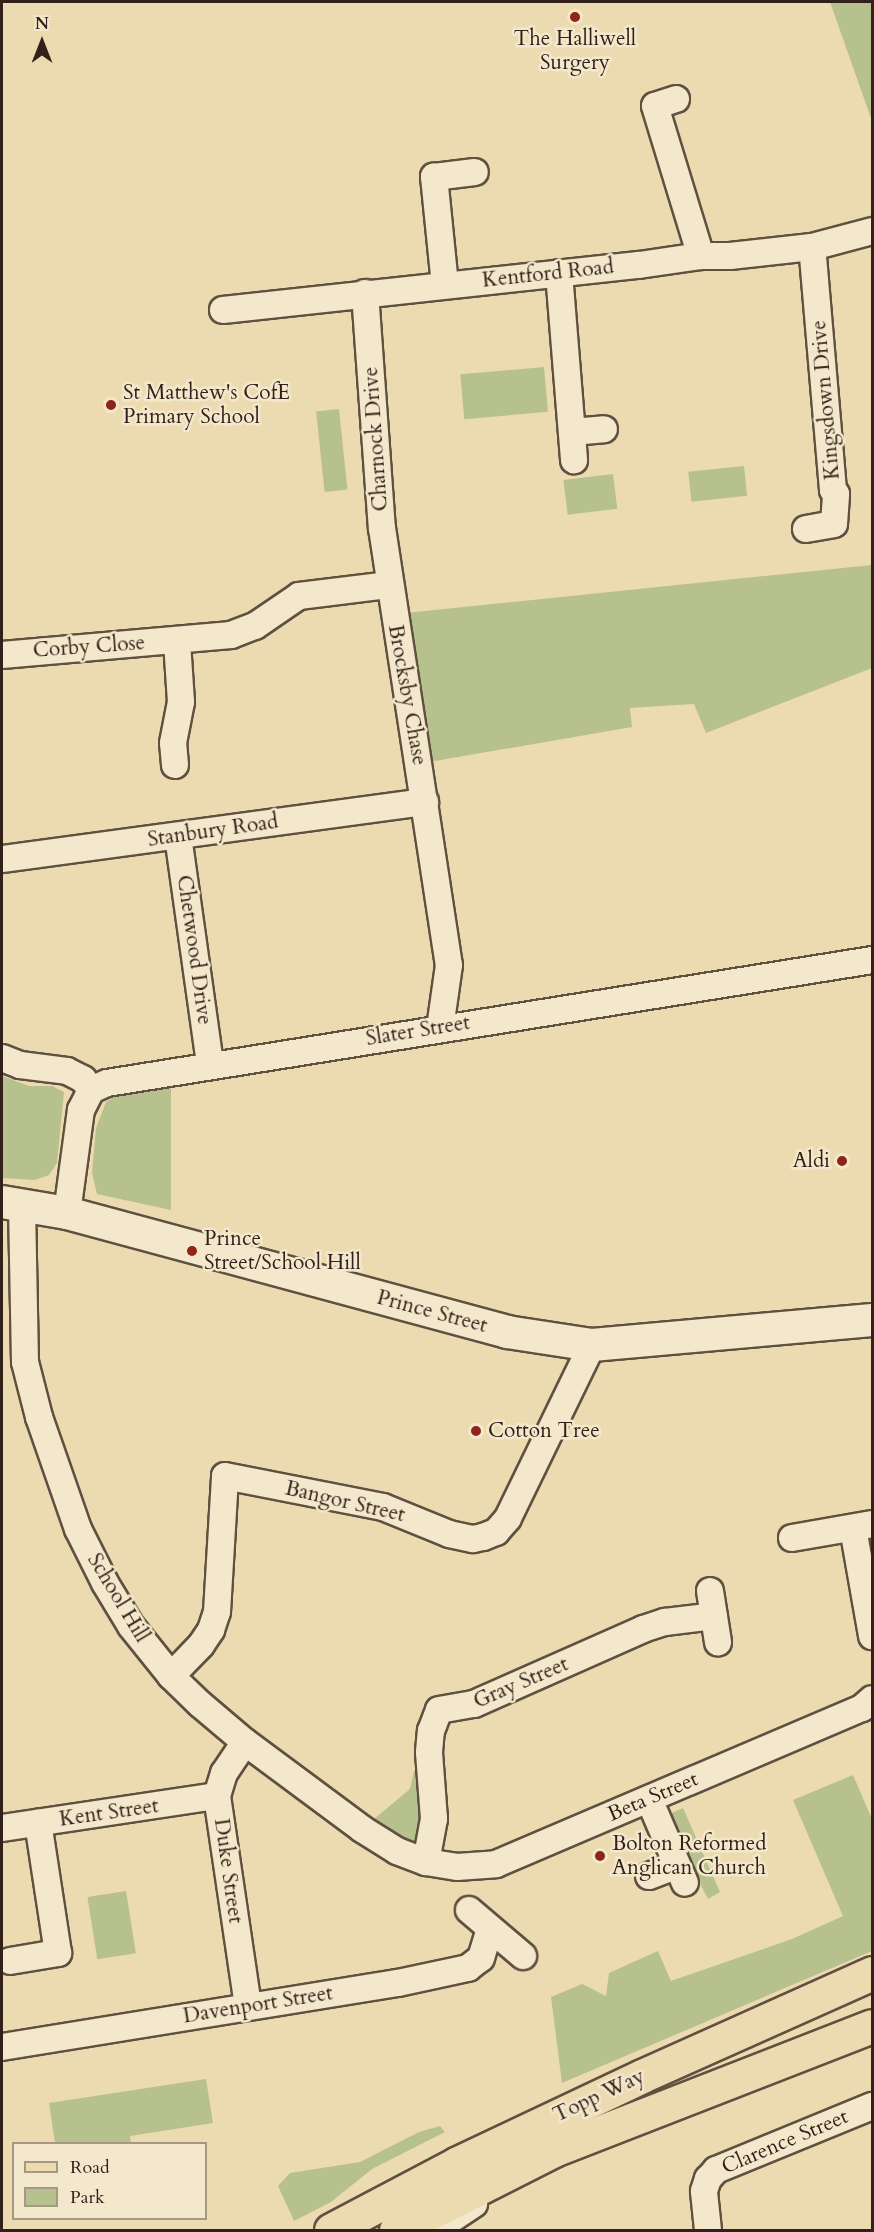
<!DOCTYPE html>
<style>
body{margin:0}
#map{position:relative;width:874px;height:2232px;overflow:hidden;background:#ecdbb1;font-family:Cardo,serif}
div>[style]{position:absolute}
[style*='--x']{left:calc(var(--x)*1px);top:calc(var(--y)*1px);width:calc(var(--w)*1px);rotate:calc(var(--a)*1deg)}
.green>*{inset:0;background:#b6c18d;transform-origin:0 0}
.roads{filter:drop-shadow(2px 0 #605040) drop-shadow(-2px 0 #605040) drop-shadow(0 2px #605040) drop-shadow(0 -2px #605040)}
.minor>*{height:26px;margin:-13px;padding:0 13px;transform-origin:13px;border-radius:13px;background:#f3e8cc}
.tertiary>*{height:32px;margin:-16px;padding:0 16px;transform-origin:16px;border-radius:16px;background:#f3e8cc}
.primary>*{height:33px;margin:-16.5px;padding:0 16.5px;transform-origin:16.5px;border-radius:16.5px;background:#ecdbb1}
.dots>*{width:16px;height:16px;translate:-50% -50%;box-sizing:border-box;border:3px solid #f3e8cc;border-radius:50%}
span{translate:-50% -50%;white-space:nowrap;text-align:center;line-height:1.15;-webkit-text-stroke:5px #f3e8cc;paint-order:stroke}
.poi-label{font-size:21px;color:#32211a}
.left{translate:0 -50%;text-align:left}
.right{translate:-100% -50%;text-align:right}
.street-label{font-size:21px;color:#32211a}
.frame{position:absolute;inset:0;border:3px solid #32211a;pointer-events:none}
.legend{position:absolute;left:12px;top:2142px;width:195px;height:78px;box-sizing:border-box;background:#f3e8cc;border:2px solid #a69885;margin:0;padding:8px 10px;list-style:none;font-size:18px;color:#32211a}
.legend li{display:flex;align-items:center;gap:12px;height:30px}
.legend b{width:30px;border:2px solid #a69885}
.north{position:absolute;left:12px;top:12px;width:60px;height:60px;-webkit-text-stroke:4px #f3e8cc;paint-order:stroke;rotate:0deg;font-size:16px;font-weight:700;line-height:24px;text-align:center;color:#32211a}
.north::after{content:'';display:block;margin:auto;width:21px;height:27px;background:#32211a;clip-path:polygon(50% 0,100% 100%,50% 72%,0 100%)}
</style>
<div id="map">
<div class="green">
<i style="clip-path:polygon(830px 2px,872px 2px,872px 121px)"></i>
<i style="left:544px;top:367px;width:45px;height:84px;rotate:85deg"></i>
<i style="left:339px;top:409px;width:81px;height:23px;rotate:84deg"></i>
<i style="left:744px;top:466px;width:30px;height:56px;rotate:84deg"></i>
<i style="left:613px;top:474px;width:35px;height:50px;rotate:83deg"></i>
<i style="clip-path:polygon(872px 565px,872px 668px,706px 733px,694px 704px,630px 708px,632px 727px,429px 762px,405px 613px)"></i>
<i style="clip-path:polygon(2px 1076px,29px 1086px,52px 1086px,64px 1092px,57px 1163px,49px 1175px,35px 1180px,2px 1178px)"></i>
<i style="clip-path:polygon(171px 1088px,171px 1210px,97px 1194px,92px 1173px,96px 1128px,106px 1102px,121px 1093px)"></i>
<i style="clip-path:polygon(420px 1765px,426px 1862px,362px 1829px,410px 1789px,414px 1771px)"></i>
<i style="clip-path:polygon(853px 1775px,872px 1819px,872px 1951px,562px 2083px,551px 1997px,582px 1984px,606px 1996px,609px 1973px,658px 1951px,671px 1981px,792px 1939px,843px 1916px,793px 1800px)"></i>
<i style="clip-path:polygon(683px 1808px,720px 1892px,708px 1899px,665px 1816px)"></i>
<i style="left:126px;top:1891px;width:63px;height:39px;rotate:81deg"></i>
<i style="clip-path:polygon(206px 2079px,213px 2123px,130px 2136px,131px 2143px,55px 2143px,49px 2103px)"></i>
<i style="clip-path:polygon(440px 2126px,445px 2132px,372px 2169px,331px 2202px,294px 2221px,278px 2186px,290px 2173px,360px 2162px,419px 2132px)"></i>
</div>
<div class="roads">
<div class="minor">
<i style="--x:676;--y:99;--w:22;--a:162"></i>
<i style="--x:655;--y:106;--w:157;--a:73"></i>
<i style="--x:559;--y:273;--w:188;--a:85.4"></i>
<i style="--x:445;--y:285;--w:109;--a:-95.8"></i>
<i style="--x:434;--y:177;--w:41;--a:-7"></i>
<i style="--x:365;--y:293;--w:236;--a:85.9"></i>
<i style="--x:382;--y:528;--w:442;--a:81.3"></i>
<i style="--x:449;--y:965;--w:64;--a:98.1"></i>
<i style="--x:223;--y:310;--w:418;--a:-6.2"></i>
<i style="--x:639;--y:265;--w:63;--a:-8.3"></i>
<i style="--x:701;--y:256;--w:29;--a:0"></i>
<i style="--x:730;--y:256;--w:82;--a:-6.3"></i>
<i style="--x:812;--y:247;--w:62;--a:-14.9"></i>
<i style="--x:572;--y:432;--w:32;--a:-5"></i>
<i style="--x:806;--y:529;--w:28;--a:-10"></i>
<i style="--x:834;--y:524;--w:30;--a:-86"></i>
<i style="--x:836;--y:494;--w:5;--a:-127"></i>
<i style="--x:833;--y:490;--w:244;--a:-94.9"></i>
<i style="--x:2;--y:655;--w:230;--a:-5"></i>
<i style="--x:231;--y:635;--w:26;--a:-21"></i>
<i style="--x:255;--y:626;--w:53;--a:-34.3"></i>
<i style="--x:299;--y:596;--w:91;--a:-7"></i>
<i style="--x:175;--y:765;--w:22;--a:-95"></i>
<i style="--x:173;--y:743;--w:42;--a:-79"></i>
<i style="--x:181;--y:702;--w:61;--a:-93.8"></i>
<i style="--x:178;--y:836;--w:231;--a:82"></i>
<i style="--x:2;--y:859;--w:427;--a:-7.7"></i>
<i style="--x:2;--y:1058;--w:19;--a:21"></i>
<i style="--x:20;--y:1065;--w:47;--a:7.3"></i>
<i style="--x:67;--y:1071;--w:18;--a:27"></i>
<i style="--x:83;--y:1079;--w:14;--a:54"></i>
<i style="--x:22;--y:1206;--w:156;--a:88.9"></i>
<i style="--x:25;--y:1362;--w:57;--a:75.7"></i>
<i style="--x:39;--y:1417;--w:119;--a:70.8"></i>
<i style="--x:78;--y:1529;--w:60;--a:63.4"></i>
<i style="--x:105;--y:1583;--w:50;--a:58.8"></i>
<i style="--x:131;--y:1626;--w:64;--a:51.3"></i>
<i style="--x:171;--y:1676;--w:40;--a:44"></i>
<i style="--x:200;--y:1704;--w:59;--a:40.2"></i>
<i style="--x:245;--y:1742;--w:146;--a:36.6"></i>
<i style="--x:362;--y:1829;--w:41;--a:32.2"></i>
<i style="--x:397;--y:1851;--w:31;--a:21"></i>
<i style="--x:426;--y:1862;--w:31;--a:9"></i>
<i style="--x:457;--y:1867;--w:39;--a:-4"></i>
<i style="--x:496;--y:1864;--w:398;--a:-23.1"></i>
<i style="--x:862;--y:1708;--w:13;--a:-42"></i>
<i style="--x:67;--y:1213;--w:104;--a:-82.3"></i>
<i style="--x:81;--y:1110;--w:22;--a:-63"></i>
<i style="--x:91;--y:1090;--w:17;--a:-24"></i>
<i style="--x:107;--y:1083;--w:775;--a:-9.13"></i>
<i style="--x:853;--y:1528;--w:110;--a:80"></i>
<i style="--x:792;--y:1538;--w:81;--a:-9.9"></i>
<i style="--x:710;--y:1591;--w:52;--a:81.1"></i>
<i style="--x:171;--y:1676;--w:43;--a:-45.9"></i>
<i style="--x:201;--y:1645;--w:18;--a:-56"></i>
<i style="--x:211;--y:1630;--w:19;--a:-72"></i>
<i style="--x:217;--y:1612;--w:136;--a:-86.6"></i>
<i style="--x:225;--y:1476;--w:161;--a:11.1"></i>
<i style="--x:383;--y:1507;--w:71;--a:22.2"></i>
<i style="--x:449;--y:1534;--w:25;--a:12"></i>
<i style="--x:473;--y:1539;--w:10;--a:-11"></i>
<i style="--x:483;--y:1537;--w:14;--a:-21"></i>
<i style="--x:496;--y:1532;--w:18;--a:-49"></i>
<i style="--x:508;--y:1518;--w:192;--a:-64.1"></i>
<i style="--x:245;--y:1742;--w:37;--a:124"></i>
<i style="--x:224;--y:1773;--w:24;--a:107"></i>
<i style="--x:217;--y:1796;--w:213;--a:81.6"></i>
<i style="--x:649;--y:1799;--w:91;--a:66.8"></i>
<i style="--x:2;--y:1828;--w:217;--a:-8.5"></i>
<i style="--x:426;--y:1862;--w:44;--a:-79.5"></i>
<i style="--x:434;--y:1819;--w:67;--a:-94.3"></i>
<i style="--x:429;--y:1752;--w:21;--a:-85"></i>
<i style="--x:431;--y:1731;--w:22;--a:-69"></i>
<i style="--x:439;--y:1710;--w:36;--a:-10"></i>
<i style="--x:474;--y:1704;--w:185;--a:-23.9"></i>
<i style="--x:643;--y:1629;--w:23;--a:-18"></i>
<i style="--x:665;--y:1622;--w:49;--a:-7"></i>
<i style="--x:649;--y:1876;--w:30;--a:-21"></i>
<i style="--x:469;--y:1910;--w:71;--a:40.4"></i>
<i style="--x:10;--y:1961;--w:49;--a:-9.5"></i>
<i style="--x:58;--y:1953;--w:132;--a:-98.7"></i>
<i style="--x:2;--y:2047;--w:401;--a:-9.2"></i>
<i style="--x:398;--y:1983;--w:72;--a:-12.1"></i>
<i style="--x:468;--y:1968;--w:16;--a:-38"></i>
<i style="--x:481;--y:1958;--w:30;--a:-73"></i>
<i style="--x:435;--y:2230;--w:47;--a:-33.7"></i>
<i style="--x:708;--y:2230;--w:39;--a:-96"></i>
<i style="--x:704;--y:2191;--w:13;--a:-72"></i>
<i style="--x:708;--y:2179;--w:12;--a:-48"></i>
<i style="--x:716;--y:2170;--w:169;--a:-22.3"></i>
</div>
<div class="tertiary">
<i style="--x:2;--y:1202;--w:66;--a:9.6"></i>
<i style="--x:67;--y:1213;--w:456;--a:15.1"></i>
<i style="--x:507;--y:1332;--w:86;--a:8.7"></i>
<i style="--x:592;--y:1345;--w:281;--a:-5.1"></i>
</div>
<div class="primary">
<i style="--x:331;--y:2230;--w:141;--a:-27.8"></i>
<i style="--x:456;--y:2164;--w:206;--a:-25.3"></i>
<i style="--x:642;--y:2076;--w:252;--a:-24.1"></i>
<i style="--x:396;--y:2230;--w:177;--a:-26.9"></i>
<i style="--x:554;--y:2150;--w:341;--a:-21.3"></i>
</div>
</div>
<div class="dots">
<i style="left:575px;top:17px;background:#8f2418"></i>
<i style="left:111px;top:405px;background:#8f2418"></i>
<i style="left:842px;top:1161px;background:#8f2418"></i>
<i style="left:192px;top:1251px;background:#8f2418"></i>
<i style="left:476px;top:1431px;background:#8f2418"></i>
<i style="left:600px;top:1856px;background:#8f2418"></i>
</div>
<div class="poi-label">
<span style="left:575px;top:51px">The Halliwell<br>Surgery</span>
<span class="left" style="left:123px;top:405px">St Matthew's CofE<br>Primary School</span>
<span class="right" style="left:830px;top:1161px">Aldi</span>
<span class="left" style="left:204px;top:1251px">Prince<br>Street/School Hill</span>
<span class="left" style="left:488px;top:1431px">Cotton Tree</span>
<span class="left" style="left:612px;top:1856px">Bolton Reformed<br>Anglican Church</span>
</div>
<div class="street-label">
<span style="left:548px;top:274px;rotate:-6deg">Kentford Road</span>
<span style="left:826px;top:400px;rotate:-95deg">Kingsdown Drive</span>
<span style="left:376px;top:439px;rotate:-94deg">Charnock Drive</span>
<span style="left:89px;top:647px;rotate:-4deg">Corby Close</span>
<span style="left:407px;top:695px;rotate:80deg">Brocksby Chase</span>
<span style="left:213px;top:831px;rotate:-8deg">Stanbury Road</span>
<span style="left:194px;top:950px;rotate:82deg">Chetwood Drive</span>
<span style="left:418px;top:1031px;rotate:-9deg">Slater Street</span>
<span style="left:432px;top:1312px;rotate:15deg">Prince Street</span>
<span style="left:345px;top:1502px;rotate:13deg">Bangor Street</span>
<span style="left:118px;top:1598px;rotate:59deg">School Hill</span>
<span style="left:521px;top:1683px;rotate:-23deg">Gray Street</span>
<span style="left:653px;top:1797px;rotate:-23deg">Beta Street</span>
<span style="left:109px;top:1813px;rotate:-8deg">Kent Street</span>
<span style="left:228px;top:1871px;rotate:82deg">Duke Street</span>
<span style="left:258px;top:2005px;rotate:-9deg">Davenport Street</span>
<span style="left:599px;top:2096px;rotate:-25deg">Topp Way</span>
<span style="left:785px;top:2142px;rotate:-23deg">Clarence Street</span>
</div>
<div class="frame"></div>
<ul class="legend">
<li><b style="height:8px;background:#ecdbb1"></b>Road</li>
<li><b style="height:16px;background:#b6c18d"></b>Park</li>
</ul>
<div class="north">N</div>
</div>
